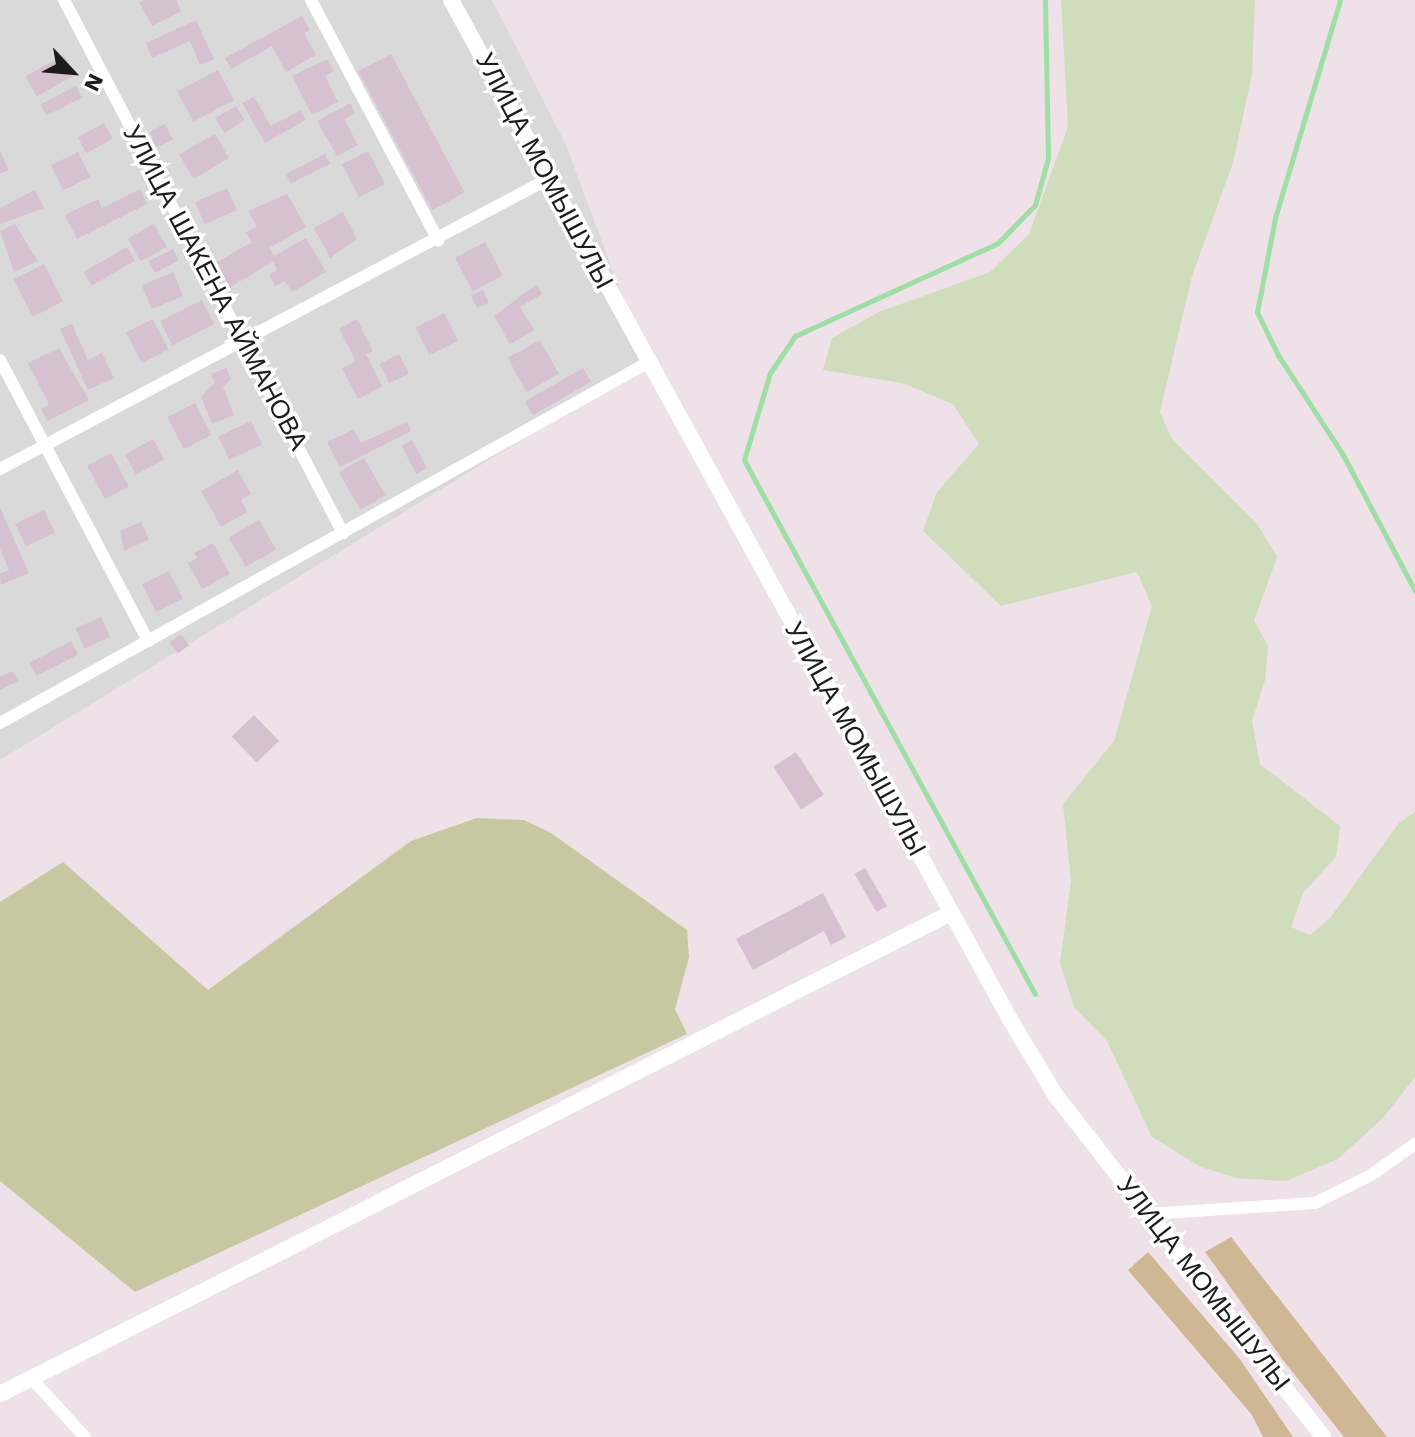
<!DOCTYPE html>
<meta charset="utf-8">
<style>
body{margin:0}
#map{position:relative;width:1415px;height:1437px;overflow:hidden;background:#eee1e7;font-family:"Work Sans",sans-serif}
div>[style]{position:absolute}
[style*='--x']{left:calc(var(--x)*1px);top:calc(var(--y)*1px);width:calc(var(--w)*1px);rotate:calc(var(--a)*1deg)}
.residential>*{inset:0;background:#dad9da}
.forest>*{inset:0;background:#cfb694}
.wetland>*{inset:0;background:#d0ddbd}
.cemetery>*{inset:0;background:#c7c8a1}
.stream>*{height:5px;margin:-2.5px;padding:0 2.5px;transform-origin:2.5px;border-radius:2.5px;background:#9fdea5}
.building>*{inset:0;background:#d5c1cf;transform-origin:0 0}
.minor>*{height:12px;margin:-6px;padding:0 6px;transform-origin:6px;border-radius:6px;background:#fff}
.tertiary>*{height:16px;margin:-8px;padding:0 8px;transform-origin:8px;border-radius:8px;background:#fff}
span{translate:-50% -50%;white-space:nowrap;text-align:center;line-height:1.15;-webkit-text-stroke:7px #fff;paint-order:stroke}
.street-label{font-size:26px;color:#1c1c1c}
.north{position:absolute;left:32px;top:32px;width:80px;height:80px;-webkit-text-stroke:6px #fff;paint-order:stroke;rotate:116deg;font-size:22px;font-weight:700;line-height:32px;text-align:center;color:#1c1c1c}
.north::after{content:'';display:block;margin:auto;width:28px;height:36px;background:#1c1c1c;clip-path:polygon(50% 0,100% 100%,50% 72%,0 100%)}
</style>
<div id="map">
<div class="residential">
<i style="clip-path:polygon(0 0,492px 0,566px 145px,647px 363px,0 760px)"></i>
</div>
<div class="forest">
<i style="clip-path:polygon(1231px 1237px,1387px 1437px,1344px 1437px,1283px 1360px,1205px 1252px)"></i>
<i style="clip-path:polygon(1148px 1252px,1239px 1358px,1293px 1437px,1263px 1437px,1252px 1415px,1128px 1270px)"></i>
</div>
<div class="wetland">
<i style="clip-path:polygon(1061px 0,1255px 0,1252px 74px,1233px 163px,1192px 276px,1160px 412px,1172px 439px,1258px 525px,1277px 557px,1254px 621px,1268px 646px,1265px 680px,1252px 721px,1260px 764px,1340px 826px,1336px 857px,1303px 893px,1291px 927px,1310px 935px,1330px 918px,1399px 823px,1415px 812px,1415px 1077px,1383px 1118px,1338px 1159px,1286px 1181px,1237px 1178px,1201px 1167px,1152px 1137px,1107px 1041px,1074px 1007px,1060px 963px,1071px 881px,1063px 804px,1114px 741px,1152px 606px,1137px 572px,1001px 606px,923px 531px,937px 492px,979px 444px,953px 404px,902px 383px,823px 370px,832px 338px,879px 312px,990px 272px,1029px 234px,1068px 127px)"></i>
</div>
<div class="cemetery">
<i style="clip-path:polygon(477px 818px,524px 820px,551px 833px,687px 930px,689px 957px,675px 1009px,687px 1034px,135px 1292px,0 1181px,0 902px,63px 862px,208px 990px,411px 841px)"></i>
</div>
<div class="stream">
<i style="--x:1340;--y:0;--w:227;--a:106.6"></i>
<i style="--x:1275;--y:218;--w:96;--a:100.8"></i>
<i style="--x:1257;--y:312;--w:48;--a:64"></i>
<i style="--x:1278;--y:355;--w:117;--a:56.9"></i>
<i style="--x:1342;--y:453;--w:156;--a:62.1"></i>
<i style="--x:1035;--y:994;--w:608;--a:-118.59"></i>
<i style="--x:744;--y:460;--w:91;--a:-73.4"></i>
<i style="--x:770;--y:373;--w:45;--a:-56"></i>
<i style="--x:795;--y:336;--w:223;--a:-24.6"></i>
<i style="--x:998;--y:243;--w:53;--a:-45.8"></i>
<i style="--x:1035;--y:205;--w:49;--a:-74.5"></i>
<i style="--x:1048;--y:158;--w:158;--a:-91.1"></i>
</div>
<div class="building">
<i style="clip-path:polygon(144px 0,176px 0,181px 11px,152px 26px,139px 2px)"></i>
<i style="clip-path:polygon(302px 16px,310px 30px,304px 33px,316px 55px,286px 72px,272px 46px,231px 69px,225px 58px)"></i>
<i style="clip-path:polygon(196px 20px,214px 59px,200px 65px,190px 41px,152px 58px,146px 43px)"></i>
<i style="left:391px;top:54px;width:157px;height:37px;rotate:62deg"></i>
<i style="left:64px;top:55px;width:23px;height:44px;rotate:61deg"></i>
<i style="clip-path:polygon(327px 59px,334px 71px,325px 76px,338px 102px,312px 115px,292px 76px)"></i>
<i style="left:218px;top:70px;width:34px;height:46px;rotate:62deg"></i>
<i style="left:76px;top:86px;width:13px;height:40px;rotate:63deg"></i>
<i style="clip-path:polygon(254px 97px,271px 126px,301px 110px,306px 120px,265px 143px,242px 103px)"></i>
<i style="clip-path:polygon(350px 103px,355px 113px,344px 119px,358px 145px,337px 156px,317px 121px)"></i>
<i style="left:236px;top:106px;width:17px;height:24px;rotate:59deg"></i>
<i style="left:104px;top:123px;width:18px;height:30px;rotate:61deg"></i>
<i style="left:165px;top:124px;width:17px;height:18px;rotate:62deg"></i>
<i style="left:215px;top:134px;width:28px;height:41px;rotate:60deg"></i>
<i style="clip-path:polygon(0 151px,9px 170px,0 174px)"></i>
<i style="left:368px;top:151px;width:37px;height:29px;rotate:63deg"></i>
<i style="left:78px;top:152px;width:28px;height:30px;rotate:64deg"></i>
<i style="left:325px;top:154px;width:11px;height:44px;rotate:63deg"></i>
<i style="left:227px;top:188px;width:24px;height:35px;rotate:66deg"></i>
<i style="clip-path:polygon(140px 189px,147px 204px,77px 239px,65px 215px,98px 199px,102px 208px)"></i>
<i style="clip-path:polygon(35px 190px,44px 208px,0 224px,0 208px)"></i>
<i style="clip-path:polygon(287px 194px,306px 227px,269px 248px,274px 256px,306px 238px,326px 272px,292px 292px,285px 281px,275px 286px,269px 275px,277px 270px,273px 262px,230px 287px,216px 263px,252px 242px,246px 232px,257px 226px,248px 211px)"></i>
<i style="clip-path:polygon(343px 212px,357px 239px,330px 258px,314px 228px)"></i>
<i style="clip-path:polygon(15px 224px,38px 261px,14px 272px,0 231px)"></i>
<i style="left:154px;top:224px;width:26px;height:30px;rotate:61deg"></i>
<i style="left:485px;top:242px;width:38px;height:34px;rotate:62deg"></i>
<i style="left:127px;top:247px;width:16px;height:50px;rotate:60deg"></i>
<i style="left:173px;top:249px;width:13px;height:27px;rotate:63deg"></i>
<i style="left:44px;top:264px;width:42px;height:34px;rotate:63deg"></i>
<i style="left:173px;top:272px;width:26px;height:34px;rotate:67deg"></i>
<i style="clip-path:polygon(537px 284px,542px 294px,520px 307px,534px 330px,510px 344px,494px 316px)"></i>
<i style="left:483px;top:290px;width:14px;height:13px;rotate:65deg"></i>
<i style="left:202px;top:300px;width:27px;height:47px;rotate:63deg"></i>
<i style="left:444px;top:313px;width:31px;height:32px;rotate:63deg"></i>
<i style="left:153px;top:319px;width:34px;height:30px;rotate:63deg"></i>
<i style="clip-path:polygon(357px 319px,373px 351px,366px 354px,382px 386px,358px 399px,342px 368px,356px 361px,339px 329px)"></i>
<i style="clip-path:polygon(72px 324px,88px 360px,102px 353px,114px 378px,88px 390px,60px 329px)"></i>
<i style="left:540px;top:340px;width:39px;height:37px;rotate:61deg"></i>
<i style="clip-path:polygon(59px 348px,89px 400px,47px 421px,41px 409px,49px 405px,28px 363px)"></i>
<i style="left:399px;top:354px;width:22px;height:22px;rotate:63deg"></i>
<i style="clip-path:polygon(226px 368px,231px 379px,223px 387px,234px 415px,212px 424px,201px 397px,215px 382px,211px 374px)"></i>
<i style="left:583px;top:368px;width:16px;height:67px;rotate:60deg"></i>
<i style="left:195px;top:403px;width:36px;height:31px;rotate:63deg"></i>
<i style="left:251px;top:421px;width:26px;height:36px;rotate:65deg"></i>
<i style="clip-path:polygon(407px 422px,411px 431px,340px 467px,327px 442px,354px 429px,361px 443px)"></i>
<i style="left:153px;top:439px;width:23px;height:32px;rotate:61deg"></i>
<i style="left:412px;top:440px;width:32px;height:12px;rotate:62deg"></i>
<i style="left:111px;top:453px;width:38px;height:27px;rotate:62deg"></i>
<i style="left:364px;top:458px;width:43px;height:29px;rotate:60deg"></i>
<i style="clip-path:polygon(238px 470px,251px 494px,241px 500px,247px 512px,221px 527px,201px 491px)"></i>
<i style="clip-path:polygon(0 508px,29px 573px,1px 585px,0 574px,9px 570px,0 549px)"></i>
<i style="left:44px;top:510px;width:25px;height:32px;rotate:64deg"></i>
<i style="left:259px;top:520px;width:34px;height:35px;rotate:60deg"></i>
<i style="clip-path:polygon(141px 522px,149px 539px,124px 551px,120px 531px)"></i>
<i style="clip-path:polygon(213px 543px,230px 574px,202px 589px,188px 563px,197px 558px,194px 553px)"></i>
<i style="left:169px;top:571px;width:31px;height:30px;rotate:63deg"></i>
<i style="left:101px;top:617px;width:22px;height:28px;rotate:66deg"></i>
<i style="left:181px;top:634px;width:14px;height:14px;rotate:54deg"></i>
<i style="left:71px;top:641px;width:15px;height:47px;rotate:62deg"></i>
<i style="clip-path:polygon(13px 671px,18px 681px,0 690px,0 677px)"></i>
<i style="left:254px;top:715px;width:36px;height:31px;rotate:46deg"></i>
<i style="left:796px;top:752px;width:51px;height:27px;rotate:57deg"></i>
<i style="left:865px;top:868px;width:44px;height:12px;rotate:60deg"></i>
<i style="clip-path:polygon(823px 893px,846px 937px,831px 945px,824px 931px,753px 970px,736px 939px)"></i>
</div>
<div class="minor">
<i style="--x:64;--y:0;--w:602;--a:62.37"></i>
<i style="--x:311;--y:0;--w:272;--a:62.1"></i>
<i style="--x:0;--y:360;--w:318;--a:62.2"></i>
<i style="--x:0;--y:469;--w:622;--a:-27.88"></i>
<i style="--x:0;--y:723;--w:740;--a:-29.09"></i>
<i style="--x:1148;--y:1214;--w:167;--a:-3.8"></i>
<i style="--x:1315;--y:1203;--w:63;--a:-26.6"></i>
<i style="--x:1371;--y:1175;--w:54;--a:-35.2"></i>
<i style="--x:32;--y:1379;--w:79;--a:47.6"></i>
</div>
<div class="tertiary">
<i style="--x:451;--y:0;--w:1164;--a:61.26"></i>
<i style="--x:1011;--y:1021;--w:87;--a:59"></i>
<i style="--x:1056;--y:1096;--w:433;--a:51.9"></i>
<i style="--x:0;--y:1394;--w:1066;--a:-26.83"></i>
</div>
<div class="street-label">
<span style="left:544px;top:171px;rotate:62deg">УЛИЦА МОМЫШУЛЫ</span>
<span style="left:215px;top:288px;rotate:62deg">УЛИЦА ШАКЕНА АЙМАНОВА</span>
<span style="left:855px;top:739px;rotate:61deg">УЛИЦА МОМЫШУЛЫ</span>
<span style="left:1203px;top:1284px;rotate:52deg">УЛИЦА МОМЫШУЛЫ</span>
</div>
<div class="north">N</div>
</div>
